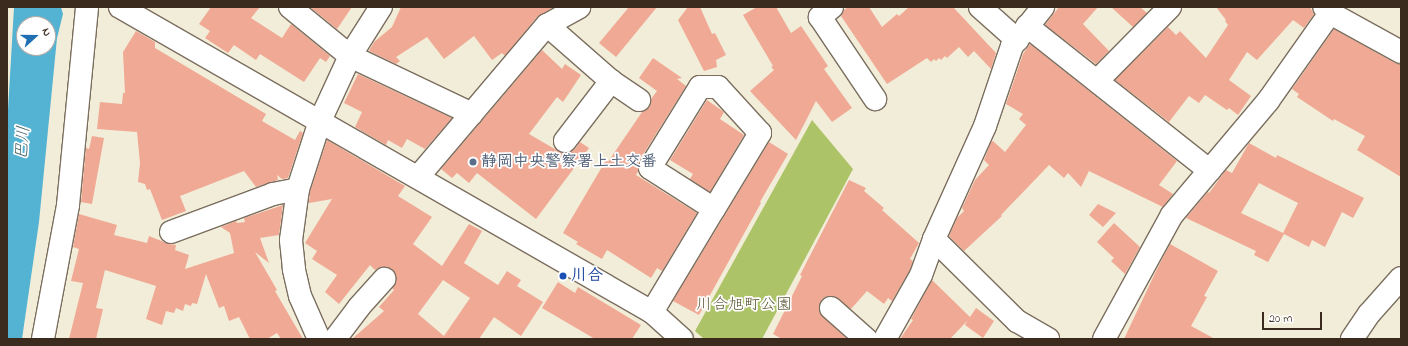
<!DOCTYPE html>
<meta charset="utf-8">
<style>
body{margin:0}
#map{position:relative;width:1408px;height:346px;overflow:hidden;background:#f2edd8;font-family:"Indie Flower","Klee One",sans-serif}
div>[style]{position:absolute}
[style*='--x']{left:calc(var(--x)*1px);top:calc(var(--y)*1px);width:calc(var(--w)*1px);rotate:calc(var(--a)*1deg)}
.green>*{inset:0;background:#adc367}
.water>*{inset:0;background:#54b3d3}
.building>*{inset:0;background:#f0a994}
.roads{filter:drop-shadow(1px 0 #7b6e5f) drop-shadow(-1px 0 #7b6e5f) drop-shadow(0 1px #7b6e5f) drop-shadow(0 -1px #7b6e5f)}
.minor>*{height:22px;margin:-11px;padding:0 11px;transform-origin:11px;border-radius:11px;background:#fff}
.tertiary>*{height:22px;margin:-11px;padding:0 11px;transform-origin:11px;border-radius:11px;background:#fff}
.dots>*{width:11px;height:11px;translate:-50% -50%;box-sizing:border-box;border:2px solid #fff;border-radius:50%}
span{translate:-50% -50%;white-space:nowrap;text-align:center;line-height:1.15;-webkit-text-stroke:3.5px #fff;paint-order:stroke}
.service-label{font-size:16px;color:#4e5e75;font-weight:700}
.left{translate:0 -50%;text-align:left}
.transit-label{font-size:16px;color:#164399;font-weight:700}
.park-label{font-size:16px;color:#5d5834}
.water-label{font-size:17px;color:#456166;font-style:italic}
.frame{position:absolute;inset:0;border:8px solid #3b2a1e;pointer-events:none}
.north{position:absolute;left:16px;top:16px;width:40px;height:40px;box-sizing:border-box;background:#fff;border:1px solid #b1aaa5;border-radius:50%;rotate:69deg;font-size:11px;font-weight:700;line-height:16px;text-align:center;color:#3b2a1e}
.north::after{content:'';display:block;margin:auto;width:14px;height:18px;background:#1f6fb2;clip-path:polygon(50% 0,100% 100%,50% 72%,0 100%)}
.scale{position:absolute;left:1262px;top:312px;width:60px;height:18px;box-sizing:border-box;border:2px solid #3b2a1e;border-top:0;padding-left:5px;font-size:12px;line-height:14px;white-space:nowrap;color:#3b2a1e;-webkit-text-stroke:3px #fff;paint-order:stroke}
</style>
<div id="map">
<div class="green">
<i style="clip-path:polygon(812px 120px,853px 169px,762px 339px,704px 339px,695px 331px)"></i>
</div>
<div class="water">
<i style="clip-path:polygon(evenodd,14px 7px,61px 7px,63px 14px,57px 38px,39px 222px,22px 339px,7px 339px,7px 127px,14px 7px,24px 24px,48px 24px,48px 48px,24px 48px,24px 24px)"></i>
</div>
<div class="building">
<i style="clip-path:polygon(211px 7px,260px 7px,251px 18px,282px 38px,291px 24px,330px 56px,326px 62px,320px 58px,304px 82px,260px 54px,256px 60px,234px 45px,228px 53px,205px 38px,210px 31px,199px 24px)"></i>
<i style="clip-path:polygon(310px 7px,352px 7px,337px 29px)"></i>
<i style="clip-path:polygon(401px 7px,554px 7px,537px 17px,505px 56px,502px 53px,492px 60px,474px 36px,444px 59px,427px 37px,396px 57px,400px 61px,396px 64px,369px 51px,374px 42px,392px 27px)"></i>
<i style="clip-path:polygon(629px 7px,657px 7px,616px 57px,599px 43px)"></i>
<i style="clip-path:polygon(688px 7px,700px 7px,712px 34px,715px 33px,726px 55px,716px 60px,717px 67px,704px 71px,678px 20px)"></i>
<i style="clip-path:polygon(757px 7px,776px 7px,791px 33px,801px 26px,828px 66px,824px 69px,852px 108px,832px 122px,816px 101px,796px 140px,750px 91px,774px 70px,771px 67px,773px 66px,743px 15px)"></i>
<i style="clip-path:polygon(848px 7px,869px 7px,882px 27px,897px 14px,899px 16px,909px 7px,953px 7px,996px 53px,991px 69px,974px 51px,968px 57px,959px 47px,947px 58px,945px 56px,941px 60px,939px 58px,936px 61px,934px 59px,931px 62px,927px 58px,887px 84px,841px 16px,844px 10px)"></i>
<i style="clip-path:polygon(1059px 7px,1098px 7px,1083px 24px,1109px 51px,1096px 64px,1045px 25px)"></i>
<i style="clip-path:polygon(1111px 7px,1140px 7px,1147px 13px,1133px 27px)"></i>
<i style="clip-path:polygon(1216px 7px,1310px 7px,1314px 14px,1304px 28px,1293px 20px,1257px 60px,1247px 52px,1229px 80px,1251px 96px,1238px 115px,1229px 108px,1227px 110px,1205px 95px,1199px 103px,1189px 96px,1169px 122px,1115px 80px,1168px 27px,1176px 35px,1180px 31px,1206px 58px,1228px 25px,1225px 21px,1226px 20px)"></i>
<i style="clip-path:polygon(1334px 29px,1395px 63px,1401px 64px,1401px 177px,1357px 150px,1365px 136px,1334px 119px,1333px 121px,1297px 97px,1299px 94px,1292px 89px)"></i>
<i style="clip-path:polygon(136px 31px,155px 42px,155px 48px,266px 114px,262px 121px,295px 140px,300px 131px,303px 133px,288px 178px,282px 179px,277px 175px,278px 180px,256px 187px,244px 171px,180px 196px,186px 211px,162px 220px,150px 189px,147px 190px,145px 184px,138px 182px,140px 163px,137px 132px,97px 129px,100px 102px,122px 104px,123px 93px,125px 93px,123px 52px)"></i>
<i style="clip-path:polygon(1030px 44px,1177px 161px,1159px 185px,1173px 194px,1163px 207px,1089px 171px,1081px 187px,1068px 173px,1064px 178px,1049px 165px,1001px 215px,1002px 216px,964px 251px,949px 236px,957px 218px,964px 211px,962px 208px,975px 180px,989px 165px,984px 160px,991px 142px,993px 141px,1005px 152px,1026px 125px,1019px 119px,1023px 114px,1006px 104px,1023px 54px)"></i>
<i style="clip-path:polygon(542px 50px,562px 69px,565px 64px,581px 75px,563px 102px,557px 97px,529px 134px,565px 155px,575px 149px,580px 142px,589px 148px,536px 219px,477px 173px,469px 183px,457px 173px,452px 178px,441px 169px)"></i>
<i style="clip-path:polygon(653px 58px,682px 78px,677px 79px,686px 86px,639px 161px,638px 171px,636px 175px,697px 213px,662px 271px,657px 268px,651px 278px,607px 250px,602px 259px,576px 244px,578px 242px,563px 233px,606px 160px,608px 162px,642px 112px,650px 107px,651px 99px,657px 91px,639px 78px)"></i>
<i style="clip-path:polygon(358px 74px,452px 118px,425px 149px,407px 139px,402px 148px,388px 140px,386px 145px,355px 127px,362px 112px,344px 103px)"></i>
<i style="clip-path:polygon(707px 100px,724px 112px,720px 119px,744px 135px,710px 192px,690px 179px,693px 174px,670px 160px)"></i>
<i style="clip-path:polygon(92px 136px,104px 138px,92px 204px,81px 202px,86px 148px,89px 149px)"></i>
<i style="clip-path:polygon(evenodd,327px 140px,405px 186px,398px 196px,432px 217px,413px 244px,442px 266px,469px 224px,482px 231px,464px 263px,498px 285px,507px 271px,521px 280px,517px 286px,543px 302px,521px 336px,494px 317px,479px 339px,352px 339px,384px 311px,379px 307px,394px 290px,392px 288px,396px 282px,396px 275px,393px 270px,387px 267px,380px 267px,375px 270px,370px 265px,339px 304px,325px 292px,337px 275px,312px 259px,317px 251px,305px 243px,332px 199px,309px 203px,310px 192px,327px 140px,443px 280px,470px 298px,444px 336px,418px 314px,443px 280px)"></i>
<i style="clip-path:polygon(769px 142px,788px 154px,760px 202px,761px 203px,699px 315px,673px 301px)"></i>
<i style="clip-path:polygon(evenodd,1249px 143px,1276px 158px,1277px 155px,1364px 198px,1353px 218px,1342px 212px,1325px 247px,1312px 240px,1309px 247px,1284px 234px,1268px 262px,1254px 255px,1256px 251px,1186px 218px,1208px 192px,1209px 193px,1226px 170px,1232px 173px,1249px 143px,1259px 183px,1298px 203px,1283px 233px,1241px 213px,1259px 183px)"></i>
<i style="clip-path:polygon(849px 180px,866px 188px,864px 191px,884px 208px,882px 210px,919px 243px,910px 259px,913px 261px,910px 270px,892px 301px,888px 298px,884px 304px,867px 291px,851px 309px,834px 296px,827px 296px,822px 299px,819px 306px,819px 312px,847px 339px,782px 339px,773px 334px,802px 276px,800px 275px)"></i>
<i style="clip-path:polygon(1098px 204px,1116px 213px,1103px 227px,1089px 215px)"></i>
<i style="clip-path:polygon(283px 205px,279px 235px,260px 238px,269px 263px,255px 252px,277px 290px,275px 291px,303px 339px,281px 339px,277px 333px,267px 339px,250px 339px,239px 317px,229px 321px,224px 306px,219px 308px,206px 274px,197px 304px,192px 303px,191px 306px,185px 304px,183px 311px,176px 308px,174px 313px,166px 311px,162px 325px,146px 319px,156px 286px,105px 270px,96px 308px,103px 309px,96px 339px,69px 339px,83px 283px,71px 281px,79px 249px,73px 247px,79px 214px,117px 225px,114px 235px,147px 243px,149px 236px,169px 244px,176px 245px,175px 250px,189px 255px,185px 269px,234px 253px,230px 233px,221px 227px,236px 221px,237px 223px,245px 222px,244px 218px)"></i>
<i style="clip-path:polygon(1114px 223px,1140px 247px,1125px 274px,1111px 261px,1114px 258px,1097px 242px)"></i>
<i style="clip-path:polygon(1170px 244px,1218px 271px,1204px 296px,1207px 297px,1191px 326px,1215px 339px,1124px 339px,1156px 271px)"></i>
<i style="clip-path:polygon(932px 280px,970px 317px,976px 308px,994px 321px,983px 338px,965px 325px,967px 321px,950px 339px,900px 339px,913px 320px,911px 319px)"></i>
<i style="clip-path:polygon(558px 282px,575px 293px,578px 287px,641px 325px,632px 339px,595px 339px,542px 308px)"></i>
</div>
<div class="roads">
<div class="minor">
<i style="--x:290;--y:7;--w:77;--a:39.2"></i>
<i style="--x:350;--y:56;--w:135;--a:25.4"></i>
<i style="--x:832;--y:7;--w:16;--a:140"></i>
<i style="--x:820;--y:17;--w:99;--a:56.1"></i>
<i style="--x:980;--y:7;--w:50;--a:41.7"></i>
<i style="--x:1330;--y:13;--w:81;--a:28.8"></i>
<i style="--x:547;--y:25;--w:85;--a:41.2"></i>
<i style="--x:611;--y:81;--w:34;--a:34"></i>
<i style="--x:1027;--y:26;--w:233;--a:38.4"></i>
<i style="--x:1097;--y:81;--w:104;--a:-45.4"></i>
<i style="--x:565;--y:141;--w:76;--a:-52.5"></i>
<i style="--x:418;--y:177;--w:199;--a:-49.7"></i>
<i style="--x:547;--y:25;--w:37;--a:-29"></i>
<i style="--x:171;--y:232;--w:109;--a:-20.4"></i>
<i style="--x:273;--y:194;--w:25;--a:-11"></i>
<i style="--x:934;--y:239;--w:117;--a:44.7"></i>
<i style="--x:1017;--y:321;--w:36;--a:30"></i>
<i style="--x:831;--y:308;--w:47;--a:41.5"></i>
<i style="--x:652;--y:312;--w:120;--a:-59"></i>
<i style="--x:714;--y:209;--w:89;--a:-58.8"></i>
<i style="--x:760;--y:133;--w:62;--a:-132.4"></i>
<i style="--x:718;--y:87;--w:18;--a:180"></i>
<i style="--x:700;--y:87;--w:95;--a:121.7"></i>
<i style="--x:650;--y:168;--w:76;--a:32.6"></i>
<i style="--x:43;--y:339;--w:136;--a:-79.4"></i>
<i style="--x:68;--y:205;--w:199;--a:-84.5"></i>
<i style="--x:319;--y:339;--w:47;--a:-113.8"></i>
<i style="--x:300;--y:296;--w:28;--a:-103"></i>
<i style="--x:294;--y:269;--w:29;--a:-96"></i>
<i style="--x:291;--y:240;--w:51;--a:-82.2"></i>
<i style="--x:298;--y:189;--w:71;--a:-72.1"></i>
<i style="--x:320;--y:121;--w:72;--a:-65.2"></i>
<i style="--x:350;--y:56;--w:58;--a:-57.7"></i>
<i style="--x:335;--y:339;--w:40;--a:-53"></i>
<i style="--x:359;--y:307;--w:38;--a:-48"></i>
<i style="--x:885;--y:339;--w:73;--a:-60.6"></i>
<i style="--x:921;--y:275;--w:38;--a:-70"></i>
<i style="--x:934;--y:239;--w:124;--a:-65.7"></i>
<i style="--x:985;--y:126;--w:84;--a:-71.4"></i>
<i style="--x:1012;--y:46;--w:50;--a:-51.5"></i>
<i style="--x:1104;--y:339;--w:141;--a:-61.3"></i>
<i style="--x:1172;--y:215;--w:149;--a:-49.9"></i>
<i style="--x:1268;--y:101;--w:108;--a:-54.8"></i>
<i style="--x:1330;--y:13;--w:8;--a:-135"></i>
</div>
<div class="tertiary">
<i style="--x:120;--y:7;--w:613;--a:29.83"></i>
<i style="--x:652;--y:312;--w:40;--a:42"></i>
<i style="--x:1352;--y:339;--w:30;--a:-56"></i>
<i style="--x:1369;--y:314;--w:48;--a:-48.4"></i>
</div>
</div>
<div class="dots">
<i style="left:473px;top:162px;background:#5c6f8a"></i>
<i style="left:563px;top:276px;background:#1a4fb4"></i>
</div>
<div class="service-label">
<span class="left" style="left:481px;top:162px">静岡中央警察署上土交番</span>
</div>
<div class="transit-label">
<span class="left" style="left:571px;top:276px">川合</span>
</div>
<div class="park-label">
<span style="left:744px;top:305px">川合旭町公園</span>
</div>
<div class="water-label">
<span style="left:23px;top:143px;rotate:-85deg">巴川</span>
</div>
<div class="frame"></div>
<div class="north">N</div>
<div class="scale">20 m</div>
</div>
